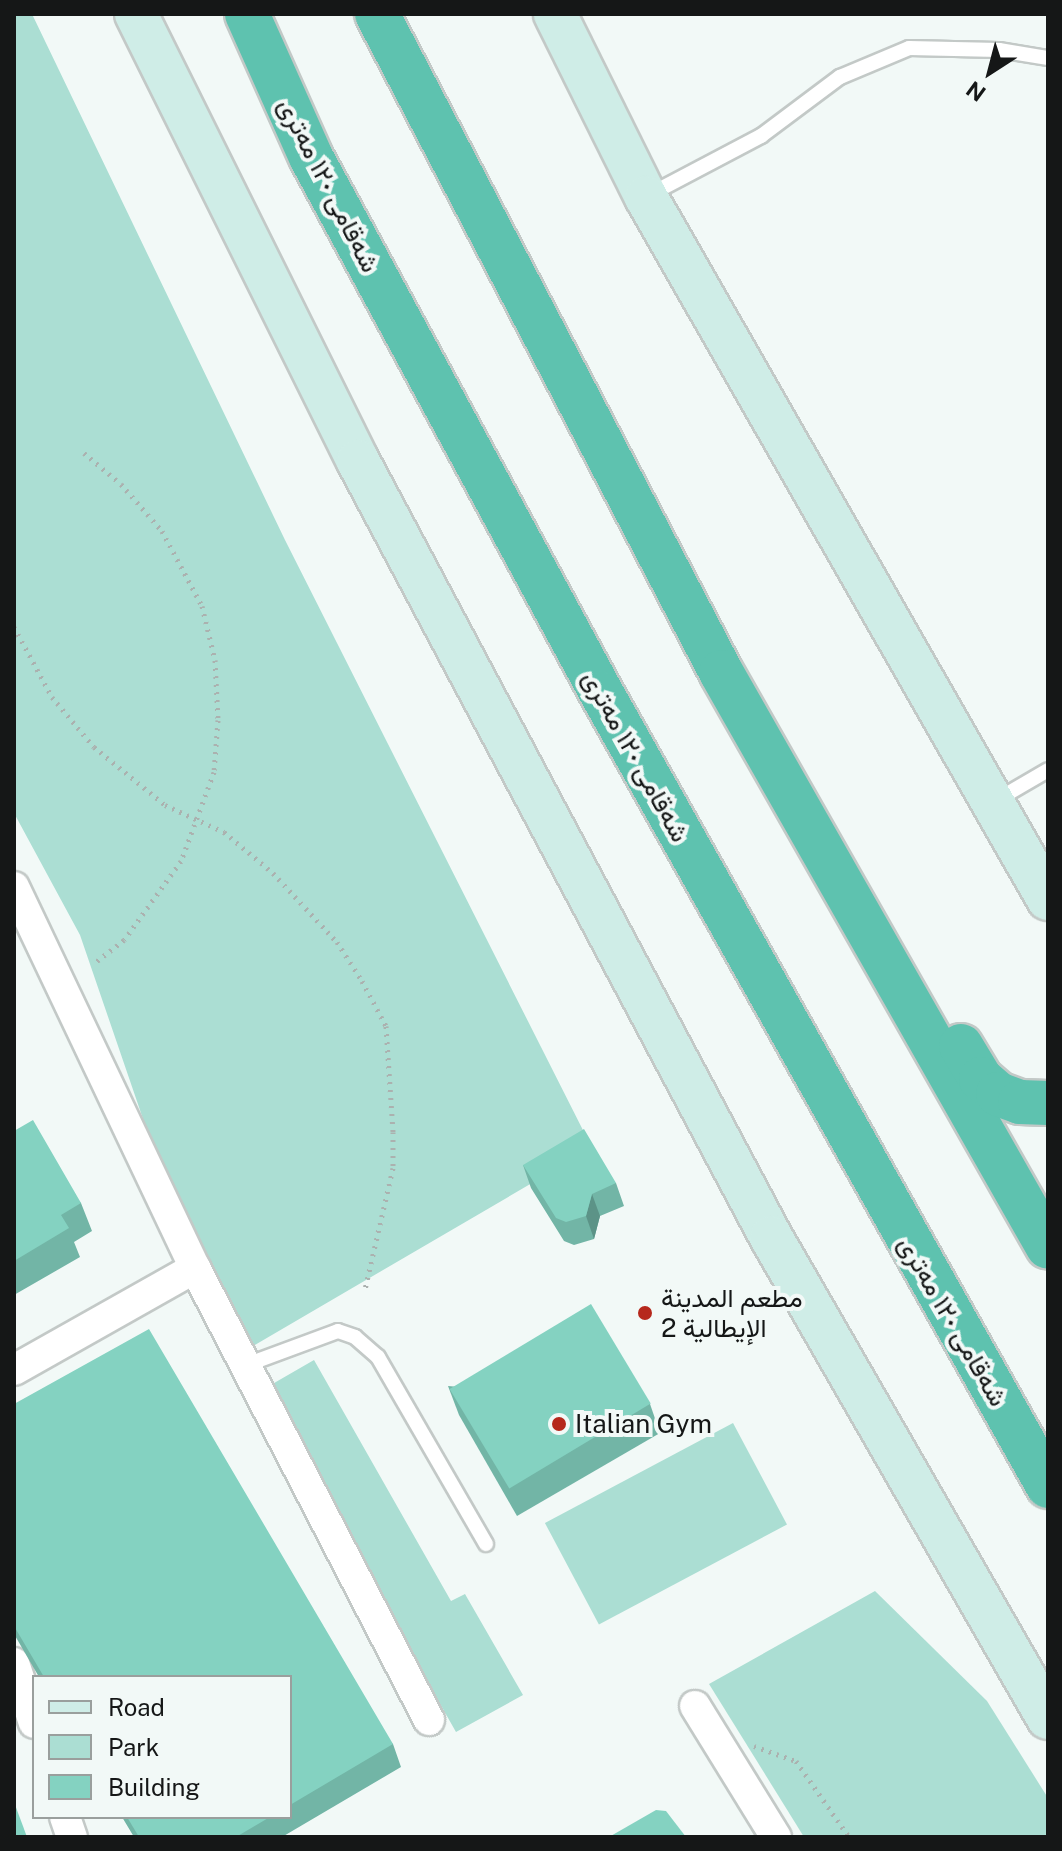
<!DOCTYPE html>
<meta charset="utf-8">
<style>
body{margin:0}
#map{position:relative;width:1062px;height:1851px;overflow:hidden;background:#f2f9f7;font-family:"Public Sans",Vazirmatn,sans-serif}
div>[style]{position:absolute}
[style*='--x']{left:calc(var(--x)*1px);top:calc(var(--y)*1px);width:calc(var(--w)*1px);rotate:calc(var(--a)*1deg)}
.green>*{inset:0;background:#abded3;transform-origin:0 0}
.path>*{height:5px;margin-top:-2.5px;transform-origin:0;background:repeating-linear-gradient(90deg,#abb1af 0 2px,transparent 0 8px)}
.roads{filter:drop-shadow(2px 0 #c3c9c7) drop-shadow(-2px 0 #c3c9c7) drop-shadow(0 2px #c3c9c7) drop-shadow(0 -2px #c3c9c7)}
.lane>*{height:14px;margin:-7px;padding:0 7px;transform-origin:7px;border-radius:7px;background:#fff}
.street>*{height:30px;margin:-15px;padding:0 15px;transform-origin:15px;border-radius:15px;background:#fff}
.secondary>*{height:42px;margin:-21px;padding:0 21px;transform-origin:21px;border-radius:21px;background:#cfede7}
.highway>*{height:44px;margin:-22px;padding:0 22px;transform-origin:22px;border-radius:22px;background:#5ec2af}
.wall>*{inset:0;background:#72b5a6}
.shaded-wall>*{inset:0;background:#5c9387}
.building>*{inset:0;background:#84d2c1;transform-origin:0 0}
.dots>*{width:22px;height:22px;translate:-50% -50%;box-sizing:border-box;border:4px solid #f2f9f7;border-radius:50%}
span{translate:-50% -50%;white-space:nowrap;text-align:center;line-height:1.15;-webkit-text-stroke:8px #f2f9f7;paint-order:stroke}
.street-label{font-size:26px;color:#151717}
.poi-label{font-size:26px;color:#151717}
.left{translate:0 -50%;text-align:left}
.frame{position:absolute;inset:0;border:16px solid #151717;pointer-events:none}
.legend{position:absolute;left:32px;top:1675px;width:260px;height:144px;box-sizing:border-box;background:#f2f9f7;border:2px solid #9a9f9d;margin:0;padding:10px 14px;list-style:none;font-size:24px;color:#151717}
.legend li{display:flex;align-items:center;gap:16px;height:40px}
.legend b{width:40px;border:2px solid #9a9f9d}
.north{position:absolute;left:950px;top:32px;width:80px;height:80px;-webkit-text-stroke:6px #f2f9f7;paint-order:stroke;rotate:216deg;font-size:22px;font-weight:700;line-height:32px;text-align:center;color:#151717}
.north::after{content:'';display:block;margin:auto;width:28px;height:36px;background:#151717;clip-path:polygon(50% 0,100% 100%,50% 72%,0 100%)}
</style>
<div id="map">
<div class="green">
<i style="clip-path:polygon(14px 14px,32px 14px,285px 540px,592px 1148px,253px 1346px,146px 1157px,153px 1148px,80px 935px,14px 813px)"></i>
<i style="clip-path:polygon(314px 1360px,451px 1601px,465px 1594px,523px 1695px,456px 1732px,262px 1390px)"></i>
<i style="left:733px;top:1423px;width:115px;height:213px;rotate:62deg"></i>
<i style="clip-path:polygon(875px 1591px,987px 1701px,1048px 1798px,1048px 1837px,804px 1837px,709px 1684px)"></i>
</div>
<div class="path">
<i style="--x:84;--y:453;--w:48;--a:40"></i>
<i style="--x:121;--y:484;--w:62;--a:48.9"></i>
<i style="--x:162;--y:531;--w:85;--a:61.9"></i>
<i style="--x:202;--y:606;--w:56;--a:76.5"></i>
<i style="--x:215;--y:660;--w:60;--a:87.1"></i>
<i style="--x:218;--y:720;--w:52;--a:94.4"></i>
<i style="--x:214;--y:772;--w:95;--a:110.3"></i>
<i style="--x:181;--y:861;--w:97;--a:125.8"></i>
<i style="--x:124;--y:940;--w:37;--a:142"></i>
<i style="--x:14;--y:627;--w:80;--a:61.5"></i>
<i style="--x:52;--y:697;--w:65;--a:50"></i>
<i style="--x:94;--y:747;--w:92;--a:39.2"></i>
<i style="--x:165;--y:805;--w:65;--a:24.6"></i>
<i style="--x:224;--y:832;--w:64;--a:39.9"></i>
<i style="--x:273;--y:873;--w:94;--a:47.2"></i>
<i style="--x:337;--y:942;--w:46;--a:57.3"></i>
<i style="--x:362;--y:981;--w:51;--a:61.9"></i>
<i style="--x:386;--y:1026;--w:106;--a:86.2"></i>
<i style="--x:393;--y:1132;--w:36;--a:90"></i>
<i style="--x:393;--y:1168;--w:124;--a:103"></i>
<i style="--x:754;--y:1746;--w:45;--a:19.7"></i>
<i style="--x:796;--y:1761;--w:93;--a:55.1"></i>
</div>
<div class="roads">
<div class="lane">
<i style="--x:649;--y:195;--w:127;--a:-27.8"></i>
<i style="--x:761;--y:136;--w:99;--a:-36.8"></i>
<i style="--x:840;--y:77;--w:75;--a:-22.8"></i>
<i style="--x:909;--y:48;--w:90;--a:1.3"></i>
<i style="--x:999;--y:50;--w:50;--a:9.3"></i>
<i style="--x:995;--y:801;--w:61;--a:-30.3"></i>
<i style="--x:246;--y:1365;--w:98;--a:-20.3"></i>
<i style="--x:338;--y:1331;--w:18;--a:19"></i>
<i style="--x:355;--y:1337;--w:30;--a:41"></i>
<i style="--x:378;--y:1357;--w:216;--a:60"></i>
</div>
<div class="street">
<i style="--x:14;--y:887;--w:422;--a:64.6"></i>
<i style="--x:195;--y:1268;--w:509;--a:62.63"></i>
<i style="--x:14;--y:1370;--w:208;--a:-29.4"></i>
<i style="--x:14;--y:1663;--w:63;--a:71.6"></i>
<i style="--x:695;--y:1706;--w:154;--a:58.3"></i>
<i style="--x:65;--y:1817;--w:21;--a:71"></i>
</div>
<div class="secondary">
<i style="--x:136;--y:14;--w:499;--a:63.6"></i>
<i style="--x:358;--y:461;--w:879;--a:61.98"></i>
<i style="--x:771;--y:1237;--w:555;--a:60.06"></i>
<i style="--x:555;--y:14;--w:204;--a:63.6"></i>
<i style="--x:646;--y:197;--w:809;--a:60.2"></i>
</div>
<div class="highway">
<i style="--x:247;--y:14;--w:157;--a:65.9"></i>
<i style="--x:311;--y:157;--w:611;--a:61.55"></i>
<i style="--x:602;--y:694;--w:909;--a:60.61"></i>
<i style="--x:377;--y:14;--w:742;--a:62.4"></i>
<i style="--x:721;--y:672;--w:661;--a:60.37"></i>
<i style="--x:961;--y:1046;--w:39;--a:59"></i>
<i style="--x:981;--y:1079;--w:23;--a:41"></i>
<i style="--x:998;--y:1094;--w:23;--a:20"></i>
<i style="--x:1020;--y:1102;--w:28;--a:2"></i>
</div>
</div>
<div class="wall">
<i style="clip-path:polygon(14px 1131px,81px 1203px,92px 1231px,74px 1242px,80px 1257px,14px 1295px)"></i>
<i style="clip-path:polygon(523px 1165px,616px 1183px,624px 1206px,600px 1216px,594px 1239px,574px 1245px,564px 1241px,531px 1188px)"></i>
<i style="clip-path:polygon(448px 1386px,650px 1404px,660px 1433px,517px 1516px,459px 1415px)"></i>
<i style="clip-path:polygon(14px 1404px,393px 1744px,401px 1767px,282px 1837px,134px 1837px,122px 1817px,290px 1817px,290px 1677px,39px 1677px,14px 1634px)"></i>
</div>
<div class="shaded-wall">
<i style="clip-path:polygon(592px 1194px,600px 1216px,594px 1239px,586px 1216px)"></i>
</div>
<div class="building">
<i style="clip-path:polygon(33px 1120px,81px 1203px,61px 1215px,69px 1228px,14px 1261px,14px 1131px)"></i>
<i style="clip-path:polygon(584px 1129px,616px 1183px,592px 1194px,586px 1216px,566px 1222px,556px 1218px,523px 1165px)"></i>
<i style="left:591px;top:1304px;width:116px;height:165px;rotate:59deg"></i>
<i style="clip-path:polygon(149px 1329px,393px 1744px,290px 1805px,290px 1677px,44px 1677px,14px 1626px,14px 1404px)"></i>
<i style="clip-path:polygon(14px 1802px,27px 1837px,14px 1837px)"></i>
<i style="clip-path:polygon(656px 1810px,666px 1811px,686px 1837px,609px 1837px)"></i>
<i style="clip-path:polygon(127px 1817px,270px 1817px,236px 1837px,139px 1837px)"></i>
</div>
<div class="dots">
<i style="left:645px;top:1313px;background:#b6281c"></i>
<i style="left:559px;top:1424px;background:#b6281c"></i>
</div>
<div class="street-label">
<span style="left:329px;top:185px;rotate:63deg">شەقامی ١٢٠ مەتری</span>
<span style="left:636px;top:756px;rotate:61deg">شەقامی ١٢٠ مەتری</span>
<span style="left:953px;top:1321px;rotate:60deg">شەقامی ١٢٠ مەتری</span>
</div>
<div class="poi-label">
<span class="left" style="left:661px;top:1313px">مطعم المدينة<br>الإيطالية 2</span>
<span class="left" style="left:575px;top:1424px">Italian Gym</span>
</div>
<div class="frame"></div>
<ul class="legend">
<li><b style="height:10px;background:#cfede7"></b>Road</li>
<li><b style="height:22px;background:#abded3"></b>Park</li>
<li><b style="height:22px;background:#84d2c1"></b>Building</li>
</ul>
<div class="north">N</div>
</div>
